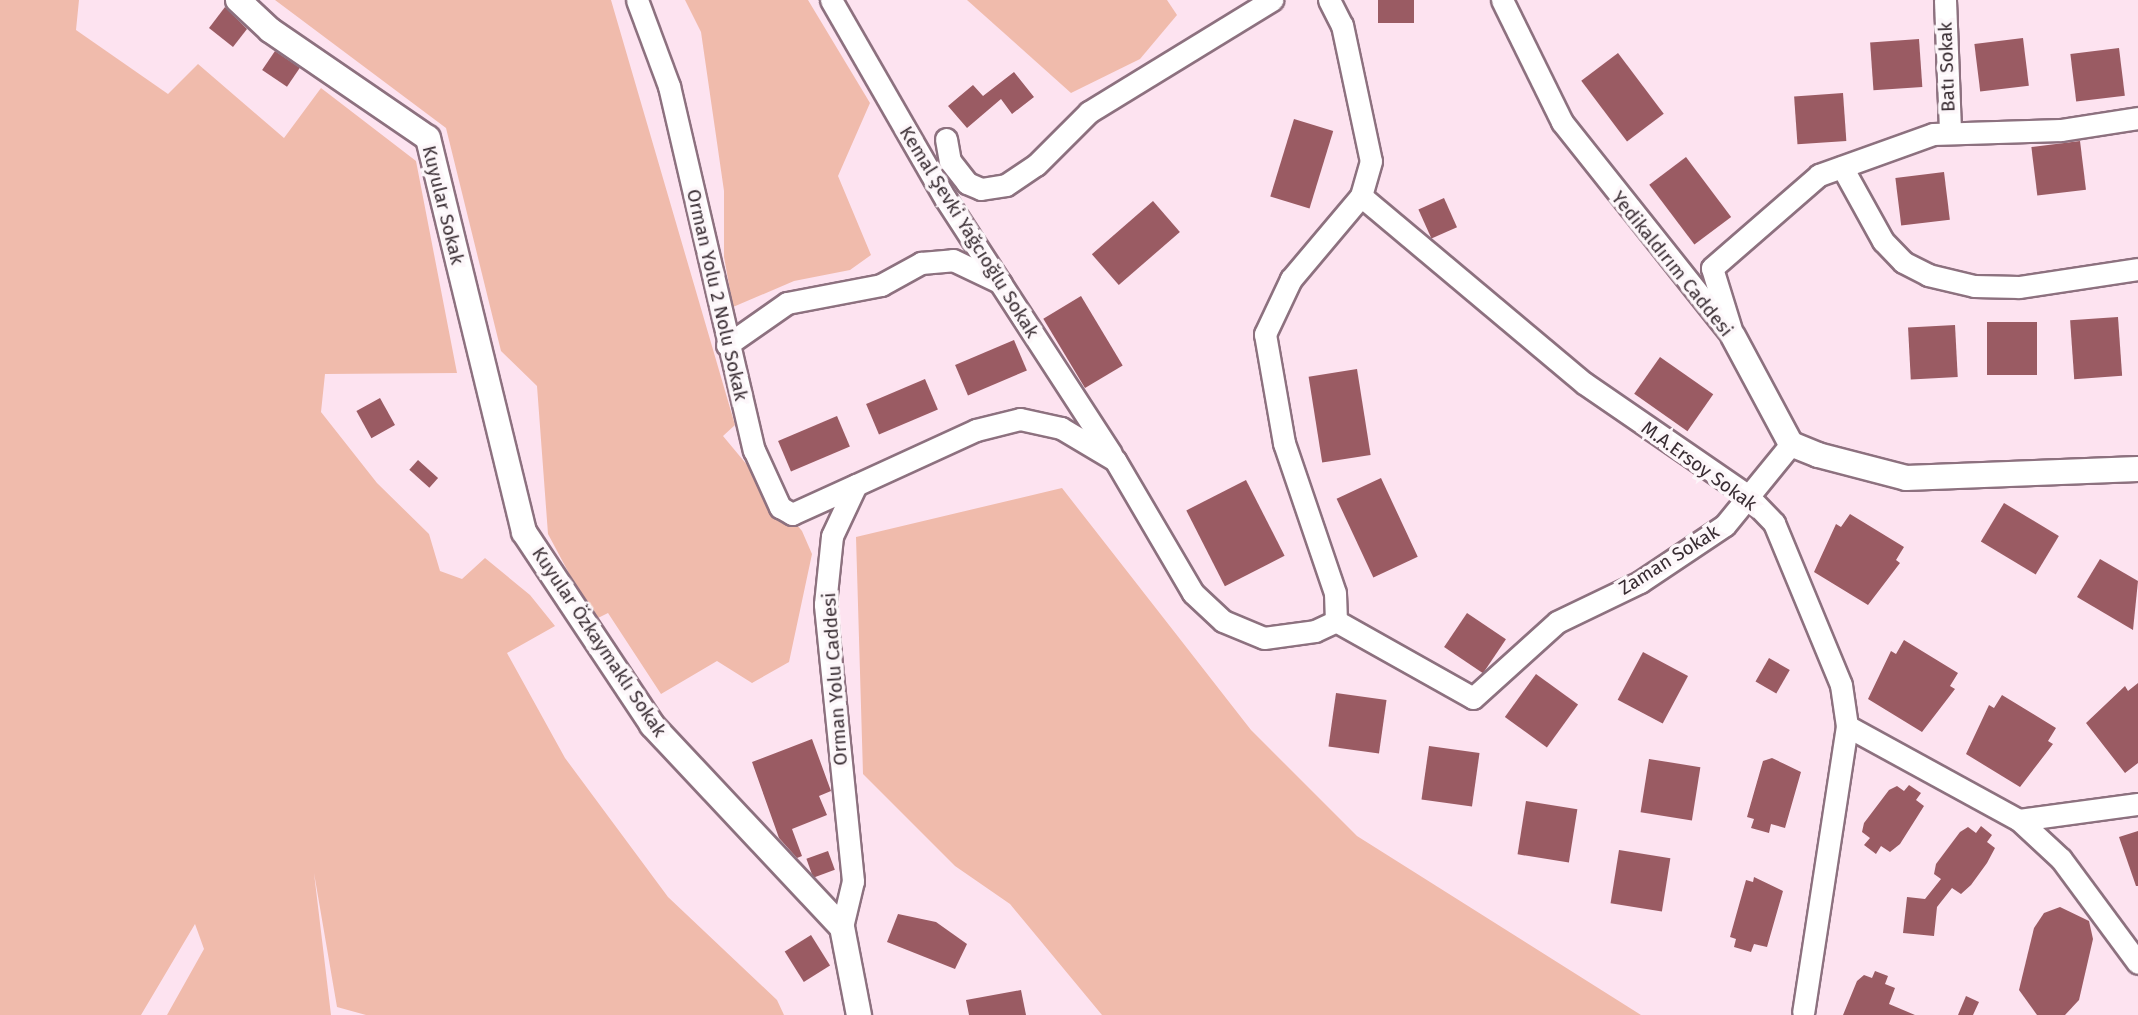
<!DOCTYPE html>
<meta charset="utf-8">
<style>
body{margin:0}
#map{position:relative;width:2138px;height:1015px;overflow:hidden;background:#fde3f0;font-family:"Fira Sans",sans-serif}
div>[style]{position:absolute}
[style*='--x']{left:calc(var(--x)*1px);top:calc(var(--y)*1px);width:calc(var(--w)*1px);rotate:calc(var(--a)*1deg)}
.green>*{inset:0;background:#f0bbac}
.building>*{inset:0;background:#9a5b63;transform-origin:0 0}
.roads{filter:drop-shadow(2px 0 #8d717f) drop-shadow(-2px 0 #8d717f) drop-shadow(0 2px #8d717f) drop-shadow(0 -2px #8d717f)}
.minor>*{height:21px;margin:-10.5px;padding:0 10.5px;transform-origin:10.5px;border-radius:10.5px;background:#fff}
.tertiary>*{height:24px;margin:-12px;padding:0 12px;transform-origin:12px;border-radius:12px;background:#fff}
span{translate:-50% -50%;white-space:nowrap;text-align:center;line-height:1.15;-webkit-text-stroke:7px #fdf7fa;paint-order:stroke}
.street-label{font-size:19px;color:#382c32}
</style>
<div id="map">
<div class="green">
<i style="clip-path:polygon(0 0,79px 0,76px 30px,168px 94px,198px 64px,284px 138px,321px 88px,416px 161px,457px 373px,325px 374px,321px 412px,377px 483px,429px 534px,440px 571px,462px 579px,485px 558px,530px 595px,555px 626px,507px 653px,565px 758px,668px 897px,777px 1000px,784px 1015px,366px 1015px,337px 1007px,314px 873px,331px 1015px,167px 1015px,204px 949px,195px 924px,141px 1015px,0 1015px)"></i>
<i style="clip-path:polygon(275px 0,611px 0,735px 425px,723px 436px,802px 531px,812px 554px,789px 662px,752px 683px,717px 661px,661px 694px,608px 613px,594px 620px,548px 534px,537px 386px,501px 351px,446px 128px)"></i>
<i style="clip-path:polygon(685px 0,808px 0,870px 103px,838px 176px,871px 255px,850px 270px,794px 281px,733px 307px,724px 257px,724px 191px,701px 32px)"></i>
<i style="clip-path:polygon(967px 0,1167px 0,1177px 15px,1140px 59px,1071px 93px)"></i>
<i style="clip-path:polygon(1062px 488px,1251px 730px,1357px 836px,1641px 1015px,1102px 1015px,1010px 904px,955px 866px,863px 774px,856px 537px)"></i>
</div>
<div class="building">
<i style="left:1378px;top:0;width:36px;height:23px"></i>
<i style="clip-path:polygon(225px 7px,247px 29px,233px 47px,209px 28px)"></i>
<i style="left:2023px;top:38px;width:48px;height:49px;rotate:83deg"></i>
<i style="left:1919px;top:39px;width:48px;height:49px;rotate:86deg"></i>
<i style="left:2119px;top:48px;width:48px;height:49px;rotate:83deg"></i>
<i style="left:275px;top:51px;width:30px;height:23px;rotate:34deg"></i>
<i style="left:1618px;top:53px;width:76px;height:46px;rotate:53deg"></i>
<i style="clip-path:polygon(1014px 72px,1034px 97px,1012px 114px,1001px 99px,967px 128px,948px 106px,973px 85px,983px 96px)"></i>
<i style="left:1843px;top:93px;width:48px;height:49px;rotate:86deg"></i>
<i style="left:1294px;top:119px;width:41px;height:81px;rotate:17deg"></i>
<i style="left:2080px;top:141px;width:49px;height:49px;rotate:83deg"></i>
<i style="left:1686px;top:157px;width:75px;height:46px;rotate:53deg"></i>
<i style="left:1944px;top:172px;width:48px;height:49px;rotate:83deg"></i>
<i style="left:1444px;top:198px;width:32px;height:28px;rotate:66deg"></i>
<i style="left:1153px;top:201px;width:41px;height:81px;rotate:49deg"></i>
<i style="left:1081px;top:296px;width:81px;height:44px;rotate:59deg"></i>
<i style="left:2118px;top:317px;width:59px;height:48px;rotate:86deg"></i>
<i style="left:1987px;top:322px;width:50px;height:53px"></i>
<i style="left:1955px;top:325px;width:52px;height:47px;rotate:87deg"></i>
<i style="left:1014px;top:340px;width:33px;height:64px;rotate:67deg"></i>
<i style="left:1660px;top:357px;width:65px;height:45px;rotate:35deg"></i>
<i style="left:1357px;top:369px;width:87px;height:49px;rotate:81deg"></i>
<i style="left:925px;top:379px;width:33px;height:64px;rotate:67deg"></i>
<i style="left:380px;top:398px;width:31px;height:27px;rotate:61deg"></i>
<i style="left:837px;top:416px;width:33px;height:64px;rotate:67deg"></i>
<i style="left:418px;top:460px;width:27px;height:13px;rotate:42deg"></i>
<i style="left:1381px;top:478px;width:87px;height:49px;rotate:65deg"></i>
<i style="left:1246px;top:480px;width:85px;height:67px;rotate:63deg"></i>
<i style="left:2004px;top:503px;width:64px;height:45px;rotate:31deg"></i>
<i style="clip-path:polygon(1850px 514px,1904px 547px,1896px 560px,1900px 563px,1868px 605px,1814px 572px,1836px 524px,1841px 527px)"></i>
<i style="clip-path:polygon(2100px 559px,2138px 581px,2133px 630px,2077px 597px)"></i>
<i style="left:1467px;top:613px;width:47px;height:41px;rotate:34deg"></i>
<i style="clip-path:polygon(1904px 640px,1958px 673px,1950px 686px,1955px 689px,1922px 732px,1868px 699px,1891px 651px,1896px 654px)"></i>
<i style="left:1643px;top:652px;width:51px;height:54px;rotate:28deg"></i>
<i style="left:1769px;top:658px;width:24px;height:27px;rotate:30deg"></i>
<i style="left:1536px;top:674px;width:52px;height:53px;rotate:36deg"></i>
<i style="clip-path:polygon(2138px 683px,2138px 763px,2125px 773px,2086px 723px,2125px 686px,2128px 691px)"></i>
<i style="left:1336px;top:693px;width:51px;height:54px;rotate:8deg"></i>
<i style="clip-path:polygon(2002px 695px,2056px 728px,2048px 741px,2053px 744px,2020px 787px,1966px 754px,1989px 705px,1994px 708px)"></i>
<i style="clip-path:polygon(812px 739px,831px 791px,819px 796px,827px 815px,792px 829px,802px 856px,797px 858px,779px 838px,752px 762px)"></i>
<i style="left:1429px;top:746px;width:51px;height:54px;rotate:8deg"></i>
<i style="clip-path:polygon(1772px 758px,1801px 772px,1785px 828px,1771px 824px,1769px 833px,1751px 828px,1754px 819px,1747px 817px,1763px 761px)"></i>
<i style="left:1649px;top:759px;width:52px;height:54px;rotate:9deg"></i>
<i style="clip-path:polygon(1909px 785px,1921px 793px,1916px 800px,1924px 806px,1900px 844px,1890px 852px,1881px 846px,1876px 854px,1864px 845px,1870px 838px,1862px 832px,1864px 823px,1889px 790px,1897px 786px,1904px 791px)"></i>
<i style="left:1526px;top:801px;width:52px;height:54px;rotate:9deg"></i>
<i style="clip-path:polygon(1981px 826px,1992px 835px,1987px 842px,1995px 848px,1987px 863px,1971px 885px,1961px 894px,1952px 888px,1937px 907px,1934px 936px,1903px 933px,1907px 897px,1925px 899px,1941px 879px,1934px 874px,1936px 864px,1960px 832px,1968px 827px,1976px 833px)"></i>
<i style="clip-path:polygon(2138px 831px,2138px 886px,2136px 886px,2119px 837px)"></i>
<i style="left:1619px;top:850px;width:52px;height:54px;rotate:9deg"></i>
<i style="left:828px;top:851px;width:20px;height:23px;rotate:70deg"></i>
<i style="clip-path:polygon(1754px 877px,1783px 891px,1767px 947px,1754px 944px,1751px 952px,1734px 947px,1736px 939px,1730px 937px,1746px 880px,1753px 882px)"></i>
<i style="clip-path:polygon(2060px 907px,2089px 921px,2093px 939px,2079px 1000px,2065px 1015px,2037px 1015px,2019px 990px,2034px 928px,2044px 913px)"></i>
<i style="clip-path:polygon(898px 914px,936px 922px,967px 944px,955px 969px,887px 942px)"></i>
<i style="left:811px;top:935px;width:36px;height:31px;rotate:58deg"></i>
<i style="clip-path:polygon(1875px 971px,1888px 976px,1885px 984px,1895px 988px,1889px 1004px,1915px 1015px,1843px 1015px,1857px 981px,1864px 975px,1872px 978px)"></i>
<i style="clip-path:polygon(1021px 990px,1026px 1015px,969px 1015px,966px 1000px)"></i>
<i style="clip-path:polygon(1966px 996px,1979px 1002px,1973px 1015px,1958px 1015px)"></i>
</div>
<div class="roads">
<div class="minor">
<i style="--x:637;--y:0;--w:92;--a:69.6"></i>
<i style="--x:669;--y:86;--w:374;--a:76.9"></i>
<i style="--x:754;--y:450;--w:63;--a:65.5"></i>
<i style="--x:780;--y:507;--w:14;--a:30"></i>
<i style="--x:792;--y:514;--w:70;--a:-24.4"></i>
<i style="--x:831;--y:0;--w:228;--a:60.1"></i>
<i style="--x:945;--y:198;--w:305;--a:57"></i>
<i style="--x:1329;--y:0;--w:28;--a:63"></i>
<i style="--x:1342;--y:25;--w:139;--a:78"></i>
<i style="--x:1371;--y:161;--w:36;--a:106"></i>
<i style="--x:1361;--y:196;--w:109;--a:130.1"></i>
<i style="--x:1291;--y:279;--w:61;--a:115.3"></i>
<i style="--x:1265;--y:334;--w:111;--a:80.1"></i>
<i style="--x:1284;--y:443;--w:158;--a:71.2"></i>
<i style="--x:1335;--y:593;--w:28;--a:88"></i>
<i style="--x:1502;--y:0;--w:136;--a:63.8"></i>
<i style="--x:1562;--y:122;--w:268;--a:51.5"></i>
<i style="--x:1945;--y:0;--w:133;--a:87.8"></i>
<i style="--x:946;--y:139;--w:22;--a:80"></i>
<i style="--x:950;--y:161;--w:28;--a:52"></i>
<i style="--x:967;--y:183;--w:15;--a:23"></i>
<i style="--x:981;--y:189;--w:25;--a:-9"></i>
<i style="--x:1006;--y:185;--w:36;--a:-34"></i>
<i style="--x:1036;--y:165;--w:75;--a:-45"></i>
<i style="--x:1089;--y:112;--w:215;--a:-31.5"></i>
<i style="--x:1842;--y:167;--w:85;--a:61"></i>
<i style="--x:1883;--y:241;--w:29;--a:46"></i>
<i style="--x:1903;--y:262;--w:28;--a:27"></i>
<i style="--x:1928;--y:275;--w:47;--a:13.4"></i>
<i style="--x:1974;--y:286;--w:45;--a:1.3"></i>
<i style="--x:2019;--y:287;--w:120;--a:-8.6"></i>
<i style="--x:1361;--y:196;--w:291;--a:40"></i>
<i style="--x:1584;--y:383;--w:198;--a:34.5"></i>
<i style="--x:1747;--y:495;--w:39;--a:46"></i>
<i style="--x:1774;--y:523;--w:175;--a:67.5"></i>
<i style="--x:1841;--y:685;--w:41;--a:81.7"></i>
<i style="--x:1847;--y:726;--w:289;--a:98.7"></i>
<i style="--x:1733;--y:336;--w:71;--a:-107.2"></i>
<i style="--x:1712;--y:268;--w:142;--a:-41"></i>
<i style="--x:1819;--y:175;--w:121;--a:-19.8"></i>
<i style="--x:1933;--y:134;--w:128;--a:-1.8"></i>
<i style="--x:2061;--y:130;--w:78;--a:-8.9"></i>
<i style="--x:727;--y:345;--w:73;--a:-35"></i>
<i style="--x:787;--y:303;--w:96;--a:-10.8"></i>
<i style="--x:881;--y:285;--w:46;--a:-28.8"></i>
<i style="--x:921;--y:263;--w:32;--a:-5"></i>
<i style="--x:953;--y:260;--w:53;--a:25.6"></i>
<i style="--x:1336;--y:621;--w:157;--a:29.3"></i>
<i style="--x:1473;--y:698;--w:113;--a:-42.1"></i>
<i style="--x:1557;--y:622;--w:92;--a:-25.7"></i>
<i style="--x:1640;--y:582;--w:102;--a:-33.8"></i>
<i style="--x:1725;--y:525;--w:104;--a:-50.8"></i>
<i style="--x:1847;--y:726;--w:196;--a:28.7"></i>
<i style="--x:2019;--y:820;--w:120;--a:-7.7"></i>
<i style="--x:2019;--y:820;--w:57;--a:42.9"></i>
<i style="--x:2061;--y:859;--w:129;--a:53.5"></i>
<i style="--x:842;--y:927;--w:47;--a:-76.6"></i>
<i style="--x:853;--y:881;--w:278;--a:-95.8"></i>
<i style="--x:825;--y:604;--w:68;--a:-84.1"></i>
<i style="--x:832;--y:536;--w:56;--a:-64.8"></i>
<i style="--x:856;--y:485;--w:132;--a:-24.6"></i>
<i style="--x:976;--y:430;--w:45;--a:-14"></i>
<i style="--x:1020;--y:419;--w:42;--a:12.4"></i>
<i style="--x:1061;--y:428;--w:63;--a:30.7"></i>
<i style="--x:1115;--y:460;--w:154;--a:59.6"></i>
<i style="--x:1193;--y:593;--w:41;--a:43"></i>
<i style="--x:1223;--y:621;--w:44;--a:22.5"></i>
<i style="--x:1264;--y:638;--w:51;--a:-7.8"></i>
<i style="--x:1315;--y:631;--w:23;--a:-25"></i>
</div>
<div class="tertiary">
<i style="--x:238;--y:0;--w:44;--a:43.2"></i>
<i style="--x:270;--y:30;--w:191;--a:34.4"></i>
<i style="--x:428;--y:138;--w:406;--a:76.3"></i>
<i style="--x:524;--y:532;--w:232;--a:56.4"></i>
<i style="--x:652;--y:725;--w:277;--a:46.8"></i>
<i style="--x:842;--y:927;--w:90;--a:79.1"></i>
<i style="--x:1733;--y:336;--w:123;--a:61.8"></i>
<i style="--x:1791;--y:444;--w:29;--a:22"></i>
<i style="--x:1818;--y:455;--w:91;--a:14.6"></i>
<i style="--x:1906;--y:478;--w:232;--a:-2.2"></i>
</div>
</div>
<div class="street-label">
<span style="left:1947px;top:67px;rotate:-92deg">Batı Sokak</span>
<span style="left:443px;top:205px;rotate:76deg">Kuyular Sokak</span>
<span style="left:969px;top:232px;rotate:58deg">Kemal Şevki Yağcıoğlu Sokak</span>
<span style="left:1672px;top:264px;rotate:51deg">Yedikaldırım Caddesi</span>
<span style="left:717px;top:295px;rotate:77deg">Orman Yolu 2 Nolu Sokak</span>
<span style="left:1699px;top:466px;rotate:36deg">M.A.Ersoy Sokak</span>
<span style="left:1669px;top:560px;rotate:-32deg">Zaman Sokak</span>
<span style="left:599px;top:642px;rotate:56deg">Kuyular Özkaymaklı Sokak</span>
<span style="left:835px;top:679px;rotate:-94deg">Orman Yolu Caddesi</span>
</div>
</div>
